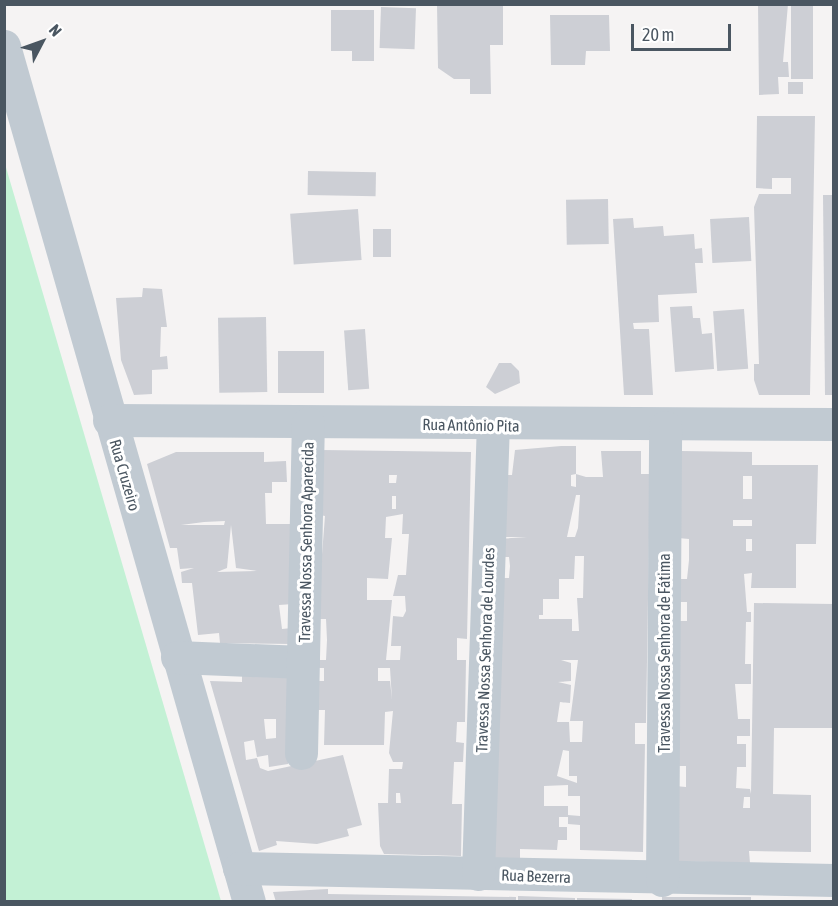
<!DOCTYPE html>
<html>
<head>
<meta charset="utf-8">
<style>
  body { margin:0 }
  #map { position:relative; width:838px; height:906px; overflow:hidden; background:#f5f3f3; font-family:"Asap Condensed",sans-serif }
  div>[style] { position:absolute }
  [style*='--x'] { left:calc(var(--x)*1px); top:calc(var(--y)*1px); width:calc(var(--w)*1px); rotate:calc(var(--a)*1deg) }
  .green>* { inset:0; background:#c3f1d5 }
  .building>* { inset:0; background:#cdcfd5; transform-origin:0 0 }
  .minor>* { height:33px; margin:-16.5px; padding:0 16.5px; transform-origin:16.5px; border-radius:16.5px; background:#c1cad2 }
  span { translate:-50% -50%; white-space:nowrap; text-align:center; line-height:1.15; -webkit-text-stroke:6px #fff; paint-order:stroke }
  .street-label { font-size:16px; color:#4a5661 }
  .frame { position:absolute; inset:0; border:6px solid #4a5661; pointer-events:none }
  .north { position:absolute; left:12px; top:12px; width:60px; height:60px; -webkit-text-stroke:4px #fff; paint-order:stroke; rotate:49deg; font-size:16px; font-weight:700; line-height:24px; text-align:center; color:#4a5661 }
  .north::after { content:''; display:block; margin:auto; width:21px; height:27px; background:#4a5661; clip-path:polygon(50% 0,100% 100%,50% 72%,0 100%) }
  .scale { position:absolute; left:631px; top:24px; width:100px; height:27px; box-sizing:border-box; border:3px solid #4a5661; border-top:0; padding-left:8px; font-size:18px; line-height:21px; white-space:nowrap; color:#4a5661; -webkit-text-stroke:4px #fff; paint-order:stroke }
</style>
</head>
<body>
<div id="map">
  <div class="green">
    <div style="clip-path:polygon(4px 164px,5px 164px,221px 901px,5px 901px)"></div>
  </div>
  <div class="building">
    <div style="clip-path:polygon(437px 4px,503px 4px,503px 45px,490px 45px,491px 94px,470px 94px,470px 79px,454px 79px,438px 68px)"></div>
    <div style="clip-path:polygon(758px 4px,788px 4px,783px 62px,788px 62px,789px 77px,778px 77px,779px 94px,759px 95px)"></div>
    <div style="left:791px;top:4px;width:22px;height:75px"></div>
    <div style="left:381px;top:7px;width:35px;height:41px;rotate:2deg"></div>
    <div style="clip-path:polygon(331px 10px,374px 10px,374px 61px,352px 61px,352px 51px,331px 51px)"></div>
    <div style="clip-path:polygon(550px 15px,609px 15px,610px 51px,586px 51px,585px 65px,551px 65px)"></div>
    <div style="left:788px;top:82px;width:15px;height:12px"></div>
    <div style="clip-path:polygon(757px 116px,815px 116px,810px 395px,759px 395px,754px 380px,754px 364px,759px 364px,754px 207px,759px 194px,791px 194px,791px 178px,772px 178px,772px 189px,756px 188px)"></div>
    <div style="left:308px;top:171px;width:68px;height:24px;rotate:1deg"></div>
    <div style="clip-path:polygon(823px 195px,834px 195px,834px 395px,825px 395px)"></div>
    <div style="left:608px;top:199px;width:45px;height:42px;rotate:89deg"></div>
    <div style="left:358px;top:209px;width:51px;height:68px;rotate:86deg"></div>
    <div style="left:749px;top:217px;width:44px;height:39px;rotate:87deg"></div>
    <div style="clip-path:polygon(633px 218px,634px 228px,663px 226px,664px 236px,694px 234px,695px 249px,702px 248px,703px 263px,695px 263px,697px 293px,658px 295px,659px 322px,633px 323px,634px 329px,649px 329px,653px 395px,624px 395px,613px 219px)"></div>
    <div style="left:373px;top:229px;width:18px;height:28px"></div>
    <div style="clip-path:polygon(143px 288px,162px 289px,167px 327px,161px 327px,160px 357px,167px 356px,168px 369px,152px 370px,152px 394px,134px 395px,121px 360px,116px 298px,142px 297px)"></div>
    <div style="clip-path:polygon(692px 306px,693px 318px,700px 318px,702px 334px,712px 333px,714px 369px,675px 372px,670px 307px)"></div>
    <div style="left:744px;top:309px;width:60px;height:31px;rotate:86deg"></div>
    <div style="left:266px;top:317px;width:75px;height:48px;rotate:89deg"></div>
    <div style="left:365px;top:329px;width:60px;height:21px;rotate:86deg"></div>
    <div style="left:278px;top:351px;width:46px;height:42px"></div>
    <div style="clip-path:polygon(499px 363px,511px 363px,519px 371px,520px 383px,495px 394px,486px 387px)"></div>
    <div style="clip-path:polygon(evenodd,561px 446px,576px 446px,576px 474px,586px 477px,603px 477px,601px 451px,641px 451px,641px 474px,650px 474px,646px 723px,635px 723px,635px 744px,645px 744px,643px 852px,580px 850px,580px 825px,568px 824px,568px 815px,580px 816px,580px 796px,568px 796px,568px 785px,544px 786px,544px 806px,568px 806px,568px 817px,559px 817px,559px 827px,567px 827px,567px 840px,558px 840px,557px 850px,520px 849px,520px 858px,490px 858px,498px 578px,509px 578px,510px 566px,509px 557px,498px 557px,499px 539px,527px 537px,499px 537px,501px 475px,512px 475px,515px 450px,561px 446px,576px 474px,576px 487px,571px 486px,571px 475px,576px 474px,561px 446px,576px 495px,580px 495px,578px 528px,575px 537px,567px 537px,576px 495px,561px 446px,575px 556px,584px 556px,583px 598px,577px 598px,579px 631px,572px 631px,572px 619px,539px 619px,539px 615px,543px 615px,543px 599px,559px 599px,559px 579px,574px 579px,575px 556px,561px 446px,561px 660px,578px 660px,570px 721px,583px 721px,582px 742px,570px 742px,569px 722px,557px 722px,560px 702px,570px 703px,571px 685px,558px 682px,571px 681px,571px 663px,561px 660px,561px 446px,563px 750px,569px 751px,569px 776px,577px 776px,577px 783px,557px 776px,563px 750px)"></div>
    <div style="clip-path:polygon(evenodd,322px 450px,471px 452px,467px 639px,457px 638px,457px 660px,466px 660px,465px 722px,457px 722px,456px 742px,464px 743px,463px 762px,454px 762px,452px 804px,462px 804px,461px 856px,384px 854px,380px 846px,378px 803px,388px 803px,389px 769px,402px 769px,403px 762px,393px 762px,389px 753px,393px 711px,385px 712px,384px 745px,324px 745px,325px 710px,318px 710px,316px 681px,324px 681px,324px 668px,316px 668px,316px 660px,326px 660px,327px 640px,326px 619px,317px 619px,325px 516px,320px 515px,322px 450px,389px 475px,397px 475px,396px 483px,389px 483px,389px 475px,322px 450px,392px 496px,396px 496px,396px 509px,392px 509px,392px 496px,322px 450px,403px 514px,402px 534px,409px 534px,406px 575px,398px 575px,393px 596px,405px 596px,406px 611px,403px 617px,393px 616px,391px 646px,401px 646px,400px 660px,386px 660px,392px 600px,367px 600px,367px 578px,388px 579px,392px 538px,385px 538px,386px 517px,403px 514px,322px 450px,378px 668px,390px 668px,392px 700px,390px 681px,378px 681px,378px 668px,322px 450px,396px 793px,400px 793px,401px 803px,396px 803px,396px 793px)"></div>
    <div style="clip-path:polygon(evenodd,681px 451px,752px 452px,752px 465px,818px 465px,816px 544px,796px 544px,796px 588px,751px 588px,752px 573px,744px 574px,747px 612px,751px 612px,751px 622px,746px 622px,745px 664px,751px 664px,751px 684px,735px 684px,738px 719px,750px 719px,750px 736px,737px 736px,737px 744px,746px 744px,746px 767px,737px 767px,736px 788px,750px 789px,751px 794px,754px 603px,834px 604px,834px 728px,774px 728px,773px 794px,811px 795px,811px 852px,749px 851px,750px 863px,671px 861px,675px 786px,686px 787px,686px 766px,675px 766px,677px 621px,687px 621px,687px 602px,677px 602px,677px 579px,687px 579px,689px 560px,689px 539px,678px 538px,681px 451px,743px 476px,752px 476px,752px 499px,743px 499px,743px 476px,681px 451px,733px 520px,752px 520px,752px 526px,733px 526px,733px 520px,681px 451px,746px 539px,752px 539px,752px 551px,746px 551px,746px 539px,681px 451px,744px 797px,750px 797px,750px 808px,743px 808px,744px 797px)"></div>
    <div style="clip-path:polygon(evenodd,176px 452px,264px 452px,264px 462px,286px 461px,287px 482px,272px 482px,272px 493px,265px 493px,266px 524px,294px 524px,293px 604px,279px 605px,282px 629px,292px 628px,292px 644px,220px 643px,219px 633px,198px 635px,192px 583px,182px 583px,181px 572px,194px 568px,180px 569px,177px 548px,170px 548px,147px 464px,176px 452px,225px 521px,224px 525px,181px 525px,204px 522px,225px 521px,176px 452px,231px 525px,236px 568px,257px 571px,217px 572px,227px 568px,231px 525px)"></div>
    <div style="clip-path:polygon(evenodd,242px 674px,290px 675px,288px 764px,269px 767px,268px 755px,257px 757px,254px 740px,244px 742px,246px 760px,257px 758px,260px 768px,268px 771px,343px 755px,362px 825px,347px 829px,349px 836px,317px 844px,276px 841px,277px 845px,259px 851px,210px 681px,242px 682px,242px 674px,264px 719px,276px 719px,276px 738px,266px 739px,264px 719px)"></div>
    <div style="clip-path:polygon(328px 889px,328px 894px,516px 897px,516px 902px,276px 902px,273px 892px)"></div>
    <div style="clip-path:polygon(518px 896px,575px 898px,575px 902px,518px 902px)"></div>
    <div style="left:662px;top:897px;width:89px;height:5px"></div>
    <div style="clip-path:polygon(577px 898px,632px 899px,632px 902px,577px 902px)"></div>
  </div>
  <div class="minor">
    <div style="--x:4;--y:46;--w:890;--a:74.03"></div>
    <div style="--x:109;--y:420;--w:725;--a:0.32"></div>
    <div style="--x:177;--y:657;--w:126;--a:2.3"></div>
    <div style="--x:301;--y:753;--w:330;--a:-88.8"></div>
    <div style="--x:239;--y:868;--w:595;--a:1.16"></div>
    <div style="--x:478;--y:874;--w:448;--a:-88.1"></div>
    <div style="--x:662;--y:880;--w:453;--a:-89.6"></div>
  </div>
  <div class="street-label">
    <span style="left:471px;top:425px;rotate:1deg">Rua Antônio Pita</span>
    <span style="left:125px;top:475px;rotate:74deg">Rua Cruzeiro</span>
    <span style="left:306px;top:542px;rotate:-89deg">Travessa Nossa Senhora Aparecida</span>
    <span style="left:485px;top:650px;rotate:-88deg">Travessa Nossa Senhora de Lourdes</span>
    <span style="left:664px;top:653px;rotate:-90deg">Travessa Nossa Senhora de Fátima</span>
    <span style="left:536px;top:876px;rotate:2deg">Rua Bezerra</span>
  </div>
  <div class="frame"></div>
  <div class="north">N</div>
  <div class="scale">20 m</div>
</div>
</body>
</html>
